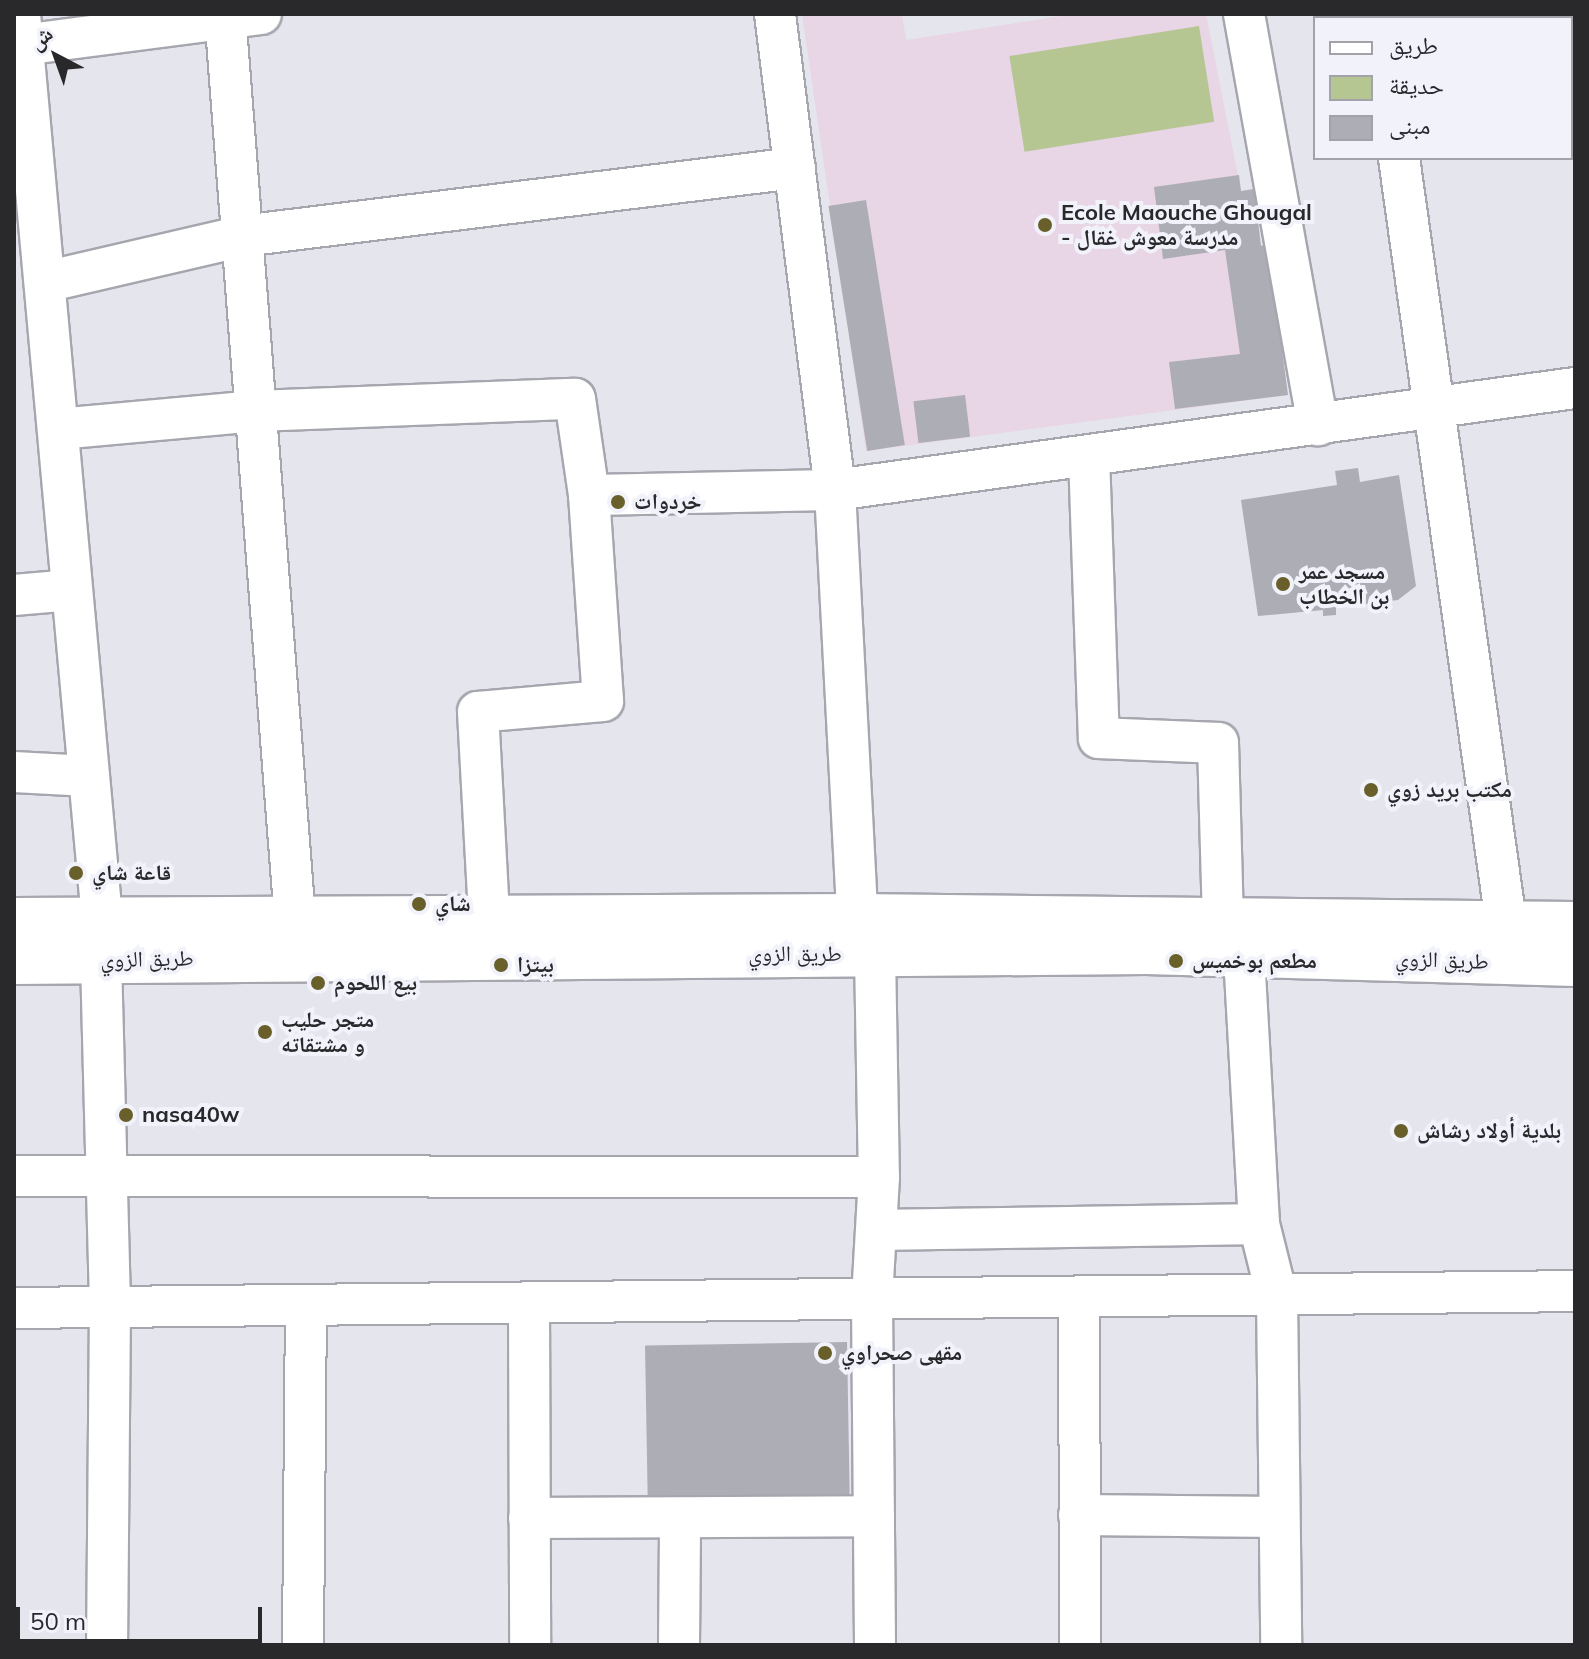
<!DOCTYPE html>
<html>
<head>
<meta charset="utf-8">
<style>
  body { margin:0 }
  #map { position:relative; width:1589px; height:1659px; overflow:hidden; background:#e5e5ee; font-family:Mulish,"Noto Naskh Arabic",sans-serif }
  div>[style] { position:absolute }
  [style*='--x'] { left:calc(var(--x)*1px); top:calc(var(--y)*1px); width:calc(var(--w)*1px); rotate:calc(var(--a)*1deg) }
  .education>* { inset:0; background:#e8d5e6 }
  .green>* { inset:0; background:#b6c693; transform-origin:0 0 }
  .building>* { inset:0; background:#adadb6; transform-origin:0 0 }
  .roads { filter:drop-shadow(2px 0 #a6a6af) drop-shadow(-2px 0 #a6a6af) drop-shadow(0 2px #a6a6af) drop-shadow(0 -2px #a6a6af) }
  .street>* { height:40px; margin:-20px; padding:0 20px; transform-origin:20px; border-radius:20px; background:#fff }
  .primary>* { height:44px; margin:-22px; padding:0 22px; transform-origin:22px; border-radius:22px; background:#fff }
  .dots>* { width:22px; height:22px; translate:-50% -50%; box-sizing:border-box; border:4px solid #f2f2fb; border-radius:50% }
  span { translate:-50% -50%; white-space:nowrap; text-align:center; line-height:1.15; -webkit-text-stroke:8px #f2f2fb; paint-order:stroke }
  .poi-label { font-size:22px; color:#29292c; font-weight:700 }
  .left { translate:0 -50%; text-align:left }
  .street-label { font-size:22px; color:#29292c }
  .frame { position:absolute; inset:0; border:16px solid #29292c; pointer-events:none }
  .legend { position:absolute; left:1313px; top:16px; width:260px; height:144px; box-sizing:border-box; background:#f2f2fb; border:2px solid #a2a2a8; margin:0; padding:10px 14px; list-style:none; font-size:24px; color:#29292c }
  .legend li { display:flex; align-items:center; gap:16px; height:40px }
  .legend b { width:40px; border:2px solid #a2a2a8 }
  .north { position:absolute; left:16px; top:16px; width:80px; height:80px; -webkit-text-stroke:6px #f2f2fb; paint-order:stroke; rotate:319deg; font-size:22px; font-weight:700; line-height:32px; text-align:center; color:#29292c }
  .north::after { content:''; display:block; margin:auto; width:28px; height:36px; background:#29292c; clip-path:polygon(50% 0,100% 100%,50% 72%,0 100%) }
  .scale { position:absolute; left:16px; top:1607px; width:246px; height:36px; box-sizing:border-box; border:4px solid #29292c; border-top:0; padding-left:10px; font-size:24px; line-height:28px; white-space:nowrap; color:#29292c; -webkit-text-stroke:6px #f2f2fb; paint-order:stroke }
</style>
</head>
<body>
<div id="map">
  <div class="education">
    <div style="clip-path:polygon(802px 14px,902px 14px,906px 40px,1074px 14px,1206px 14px,1241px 191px,1254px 189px,1261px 245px,1268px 244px,1288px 395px,866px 451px)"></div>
  </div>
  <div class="green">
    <div style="left:1199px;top:26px;width:97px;height:192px;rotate:81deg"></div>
  </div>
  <div class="building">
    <div style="clip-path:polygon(1239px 175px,1241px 191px,1254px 189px,1261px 246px,1268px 244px,1288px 395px,1175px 409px,1169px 362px,1240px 354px,1225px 250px,1163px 259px,1154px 187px)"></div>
    <div style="left:866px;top:200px;width:248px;height:38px;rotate:81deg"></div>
    <div style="left:965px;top:395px;width:42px;height:52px;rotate:83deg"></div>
    <div style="clip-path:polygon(1358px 468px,1360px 482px,1399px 475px,1416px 586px,1398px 600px,1336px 608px,1336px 615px,1323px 616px,1323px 610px,1258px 616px,1241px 500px,1337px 485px,1335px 471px)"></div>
    <div style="left:847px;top:1342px;width:156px;height:202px;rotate:89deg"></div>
  </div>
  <div class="roads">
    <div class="street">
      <div style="--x:20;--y:14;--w:909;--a:84.82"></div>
      <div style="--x:225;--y:14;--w:908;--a:85.58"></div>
      <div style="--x:775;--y:14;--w:480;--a:82.8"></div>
      <div style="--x:835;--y:490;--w:427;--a:87"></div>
      <div style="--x:857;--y:916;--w:41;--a:64.1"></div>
      <div style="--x:875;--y:953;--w:224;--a:89"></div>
      <div style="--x:879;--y:1177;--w:123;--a:93.3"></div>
      <div style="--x:872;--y:1300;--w:345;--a:89.5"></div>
      <div style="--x:1244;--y:14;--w:418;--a:79.8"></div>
      <div style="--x:1379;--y:14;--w:4;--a:90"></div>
      <div style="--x:14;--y:46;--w:249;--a:-7.4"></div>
      <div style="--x:1399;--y:158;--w:771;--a:82.03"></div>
      <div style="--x:45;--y:282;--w:202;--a:-13.1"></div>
      <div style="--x:242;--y:236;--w:557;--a:-7.01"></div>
      <div style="--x:58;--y:429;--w:199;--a:-5.2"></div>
      <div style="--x:256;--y:411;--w:319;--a:-2.2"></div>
      <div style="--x:575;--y:399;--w:97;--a:81.7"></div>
      <div style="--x:589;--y:495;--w:206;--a:86.1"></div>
      <div style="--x:603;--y:701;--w:125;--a:175"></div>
      <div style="--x:478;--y:712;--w:206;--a:86.9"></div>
      <div style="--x:1089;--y:456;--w:282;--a:88"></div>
      <div style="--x:1099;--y:738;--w:119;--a:2.4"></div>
      <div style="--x:1218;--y:743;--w:177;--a:88.4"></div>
      <div style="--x:589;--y:495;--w:246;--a:-1.2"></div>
      <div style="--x:835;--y:490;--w:747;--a:-7.85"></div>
      <div style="--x:14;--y:595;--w:58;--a:-4.9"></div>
      <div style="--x:14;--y:772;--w:75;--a:3.1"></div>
      <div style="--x:1244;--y:955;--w:269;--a:86.8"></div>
      <div style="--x:1259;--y:1224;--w:74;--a:76"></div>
      <div style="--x:1277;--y:1296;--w:349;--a:89.3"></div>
      <div style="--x:101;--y:960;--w:347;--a:88.5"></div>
      <div style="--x:110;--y:1307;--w:338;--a:90.5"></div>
      <div style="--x:14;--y:1176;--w:865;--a:0.07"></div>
      <div style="--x:879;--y:1230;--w:380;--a:-0.9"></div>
      <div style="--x:1079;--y:1298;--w:347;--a:89.8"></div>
      <div style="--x:529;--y:1305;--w:340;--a:89.8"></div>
      <div style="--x:14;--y:1308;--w:1561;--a:-0.62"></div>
      <div style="--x:1079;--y:1515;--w:200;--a:0.6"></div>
      <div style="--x:529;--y:1518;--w:345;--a:-0.3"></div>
      <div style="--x:303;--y:1645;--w:339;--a:-89.5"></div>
      <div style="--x:679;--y:1645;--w:127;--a:-89.5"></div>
    </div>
    <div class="primary">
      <div style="--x:14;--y:920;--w:843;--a:-0.27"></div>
      <div style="--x:857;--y:916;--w:718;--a:0.64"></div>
      <div style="--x:14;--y:962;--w:1132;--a:-0.51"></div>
      <div style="--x:1146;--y:952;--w:429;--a:1.6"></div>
    </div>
  </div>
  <div class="dots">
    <div style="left:1045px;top:225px;background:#685f2b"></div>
    <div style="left:618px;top:502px;background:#685f2b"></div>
    <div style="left:1283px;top:584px;background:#685f2b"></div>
    <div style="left:1371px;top:790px;background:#685f2b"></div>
    <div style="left:76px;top:873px;background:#685f2b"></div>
    <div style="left:419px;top:904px;background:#685f2b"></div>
    <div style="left:1176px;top:961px;background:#685f2b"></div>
    <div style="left:501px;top:965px;background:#685f2b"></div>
    <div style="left:318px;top:983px;background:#685f2b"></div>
    <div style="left:265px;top:1032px;background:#685f2b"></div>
    <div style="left:126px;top:1115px;background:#685f2b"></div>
    <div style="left:1401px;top:1131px;background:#685f2b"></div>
    <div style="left:825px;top:1353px;background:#685f2b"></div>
  </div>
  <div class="poi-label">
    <span class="left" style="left:1061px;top:225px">Ecole Maouche Ghougal<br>- مدرسة معوش غقال</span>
    <span class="left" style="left:634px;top:502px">خردوات</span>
    <span class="left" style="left:1299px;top:584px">مسجد عمر<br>بن الخطاب</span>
    <span class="left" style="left:1387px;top:790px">مكتب بريد زوي</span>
    <span class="left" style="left:92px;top:873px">قاعة شاي</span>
    <span class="left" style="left:435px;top:904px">شاي</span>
    <span class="left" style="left:1192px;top:961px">مطعم بوخميس</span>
    <span class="left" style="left:517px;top:965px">بيتزا</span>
    <span class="left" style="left:334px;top:983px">بيع اللحوم</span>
    <span class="left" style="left:281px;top:1032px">متجر حليب<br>و مشتقاته</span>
    <span class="left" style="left:142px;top:1115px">nasa40w</span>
    <span class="left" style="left:1417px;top:1131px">بلدية أولاد رشاش</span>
    <span class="left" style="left:841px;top:1353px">مقهى صحراوي</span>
  </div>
  <div class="street-label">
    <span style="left:795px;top:954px">طريق الزوي</span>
    <span style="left:147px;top:959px;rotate:-1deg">طريق الزوي</span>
    <span style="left:1442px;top:960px;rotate:2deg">طريق الزوي</span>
  </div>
  <div class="frame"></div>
  <ul class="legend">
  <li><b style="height:10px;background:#fff"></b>طريق</li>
  <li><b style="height:22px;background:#b6c693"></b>حديقة</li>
  <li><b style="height:22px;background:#adadb6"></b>مبنى</li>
  </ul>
  <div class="north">ش</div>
  <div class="scale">50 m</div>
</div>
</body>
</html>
